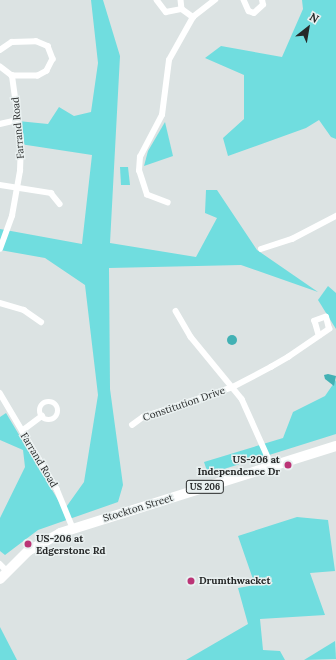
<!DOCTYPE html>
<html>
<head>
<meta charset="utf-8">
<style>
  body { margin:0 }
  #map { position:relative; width:336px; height:660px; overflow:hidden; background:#dce3e3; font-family:Lora,serif }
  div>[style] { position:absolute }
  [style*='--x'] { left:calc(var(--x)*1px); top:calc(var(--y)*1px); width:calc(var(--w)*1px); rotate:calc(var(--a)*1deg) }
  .green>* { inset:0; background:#70dddf }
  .water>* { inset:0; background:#42b1b4 }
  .round { border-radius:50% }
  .street>* { height:5.5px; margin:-2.75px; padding:0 2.75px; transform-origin:2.75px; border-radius:2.75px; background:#fff }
  .street>.ring { margin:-2.75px; padding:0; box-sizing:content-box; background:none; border:5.5px solid #fff; border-radius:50% }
  .highway>* { height:10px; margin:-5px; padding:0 5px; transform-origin:5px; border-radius:5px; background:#fff }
  .dots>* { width:11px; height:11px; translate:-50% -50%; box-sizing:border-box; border:2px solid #e9f0f0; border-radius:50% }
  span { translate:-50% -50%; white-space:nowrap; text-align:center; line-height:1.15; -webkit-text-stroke:3px #e9f0f0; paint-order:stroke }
  .shield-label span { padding:1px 3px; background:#e9f0f0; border:1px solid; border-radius:3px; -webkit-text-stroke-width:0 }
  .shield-label { font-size:9px; color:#262828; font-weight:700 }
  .street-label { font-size:10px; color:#262828 }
  .poi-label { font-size:10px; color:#262828; font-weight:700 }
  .right { translate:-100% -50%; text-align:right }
  .left { translate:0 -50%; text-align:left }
  .north { position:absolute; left:288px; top:8px; width:40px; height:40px; -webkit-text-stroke:3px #e9f0f0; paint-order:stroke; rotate:31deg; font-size:11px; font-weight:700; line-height:16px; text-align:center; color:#262828 }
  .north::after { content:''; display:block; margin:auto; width:14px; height:18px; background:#262828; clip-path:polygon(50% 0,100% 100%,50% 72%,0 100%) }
</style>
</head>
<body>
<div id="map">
  <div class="green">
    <div style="clip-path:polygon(91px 0,103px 0,120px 56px,110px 243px,196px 257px,217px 218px,205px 213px,206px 190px,217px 190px,257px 250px,318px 292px,241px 265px,109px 268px,110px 389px,123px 485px,118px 502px,38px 530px,5px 555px,0 551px,0 518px,25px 467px,23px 450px,0 440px,0 417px,6px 413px,64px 510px,84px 482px,98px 395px,85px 285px,45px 258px,0 250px,0 229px,82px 244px,92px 155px,20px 144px,18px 121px,48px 124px,59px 107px,74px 116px,91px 112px,98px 63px)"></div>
    <div style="clip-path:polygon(302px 0,336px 0,336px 139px,331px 137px,319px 120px,306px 128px,228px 156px,223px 138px,244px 119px,244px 75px,205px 58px,221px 46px,282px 57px,303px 9px)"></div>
    <div style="clip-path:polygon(165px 122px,173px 156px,144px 166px,148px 151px)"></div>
    <div style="clip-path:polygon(120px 167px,128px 167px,130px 185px,121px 185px)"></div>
    <div style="clip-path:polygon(328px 286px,336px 293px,336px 329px,318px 300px)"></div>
    <div style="clip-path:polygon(336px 380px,336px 434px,208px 474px,204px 462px,283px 438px,293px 412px,325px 396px)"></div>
    <div style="clip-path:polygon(297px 517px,328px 520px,335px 571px,310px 573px,325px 615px,260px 619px,263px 650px,280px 651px,285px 660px,186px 660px,248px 624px,238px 588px,255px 585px,238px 536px)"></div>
    <div style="clip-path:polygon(0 627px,17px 660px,0 660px)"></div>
    <div style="clip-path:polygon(335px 641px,336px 659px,304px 660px)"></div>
  </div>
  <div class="water">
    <div class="round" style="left:227px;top:335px;width:10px;height:10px"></div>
    <div style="clip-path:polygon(328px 374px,336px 376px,334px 386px,325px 379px,324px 375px)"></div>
  </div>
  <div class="street">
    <div style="--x:157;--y:0;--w:15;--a:53"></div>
    <div style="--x:166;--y:12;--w:16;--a:-11"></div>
    <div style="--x:181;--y:0;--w:9;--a:84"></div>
    <div style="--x:182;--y:9;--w:14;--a:36"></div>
    <div style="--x:244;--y:0;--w:12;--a:66"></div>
    <div style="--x:249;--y:11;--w:5;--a:22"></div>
    <div style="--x:254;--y:13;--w:12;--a:-42"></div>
    <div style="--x:263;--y:5;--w:5;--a:-101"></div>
    <div style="--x:0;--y:50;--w:14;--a:-34"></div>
    <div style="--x:12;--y:42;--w:24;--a:-2"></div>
    <div style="--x:36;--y:41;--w:13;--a:23"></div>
    <div style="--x:48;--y:46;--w:14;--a:69"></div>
    <div style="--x:53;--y:59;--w:13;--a:117"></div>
    <div style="--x:47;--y:71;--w:10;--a:151"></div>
    <div style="--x:38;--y:76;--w:26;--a:180"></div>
    <div style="--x:12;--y:76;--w:15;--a:-143"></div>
    <div style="--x:0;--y:124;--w:18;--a:-13"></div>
    <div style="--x:0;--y:185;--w:52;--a:8.9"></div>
    <div style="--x:51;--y:193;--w:14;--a:51"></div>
    <div style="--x:168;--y:203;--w:22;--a:-159"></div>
    <div style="--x:147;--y:195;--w:25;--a:-108"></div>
    <div style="--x:139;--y:171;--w:14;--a:-86"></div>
    <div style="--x:140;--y:157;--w:47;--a:-62.4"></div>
    <div style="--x:162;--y:115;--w:55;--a:-82.7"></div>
    <div style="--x:169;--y:60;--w:49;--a:-60.8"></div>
    <div style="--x:193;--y:17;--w:28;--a:-38"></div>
    <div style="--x:0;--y:249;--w:35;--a:-70"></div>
    <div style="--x:12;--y:216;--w:46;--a:-79.9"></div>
    <div style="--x:20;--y:171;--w:30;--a:-88"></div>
    <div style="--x:21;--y:141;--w:66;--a:-97.9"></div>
    <div style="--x:261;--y:249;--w:33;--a:-18"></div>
    <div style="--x:292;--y:239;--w:50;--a:-27.6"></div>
    <div style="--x:0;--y:303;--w:25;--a:16"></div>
    <div style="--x:24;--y:310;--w:21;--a:35"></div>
    <div style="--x:176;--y:311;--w:30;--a:60"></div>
    <div style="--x:191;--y:337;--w:80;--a:50.6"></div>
    <div style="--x:242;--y:399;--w:73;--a:65.9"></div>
    <div style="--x:0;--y:393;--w:112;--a:59.3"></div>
    <div style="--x:57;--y:489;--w:42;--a:67.7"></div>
    <div class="ring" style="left:40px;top:402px;width:12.5px;height:12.5px"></div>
    <div style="--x:132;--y:425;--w:14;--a:-36"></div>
    <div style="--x:143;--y:417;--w:95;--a:-18.4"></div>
    <div style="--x:233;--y:387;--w:43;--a:-27.8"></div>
    <div style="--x:271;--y:367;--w:20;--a:-30"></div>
    <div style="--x:288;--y:357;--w:50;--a:-34.3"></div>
    <div style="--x:329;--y:329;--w:12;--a:-104"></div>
    <div style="--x:326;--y:317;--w:12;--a:160"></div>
    <div style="--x:315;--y:321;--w:15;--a:74"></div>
    <div style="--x:22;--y:431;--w:25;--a:-37"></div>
    <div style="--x:0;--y:564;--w:10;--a:45"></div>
  </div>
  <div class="highway">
    <div style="--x:0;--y:579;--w:40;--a:-45"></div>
    <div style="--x:28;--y:551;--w:37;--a:-29"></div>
    <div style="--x:60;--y:533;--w:289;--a:-17.5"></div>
  </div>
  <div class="dots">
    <div style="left:288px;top:465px;background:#bb3476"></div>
    <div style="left:28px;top:544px;background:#bb3476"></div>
    <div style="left:191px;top:581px;background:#bb3476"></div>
  </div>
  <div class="shield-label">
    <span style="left:205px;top:487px">US 206</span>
  </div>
  <div class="street-label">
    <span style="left:18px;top:128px;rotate:-95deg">Farrand Road</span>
    <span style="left:184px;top:404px;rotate:-19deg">Constitution Drive</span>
    <span style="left:39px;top:460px;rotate:59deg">Farrand Road</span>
    <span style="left:138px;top:508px;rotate:-17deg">Stockton Street</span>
  </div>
  <div class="poi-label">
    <span class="right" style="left:280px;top:465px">US-206 at<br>Independence Dr</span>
    <span class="left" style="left:36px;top:544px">US-206 at<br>Edgerstone Rd</span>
    <span class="left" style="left:199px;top:581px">Drumthwacket</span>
  </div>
  <div class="north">N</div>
</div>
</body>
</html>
